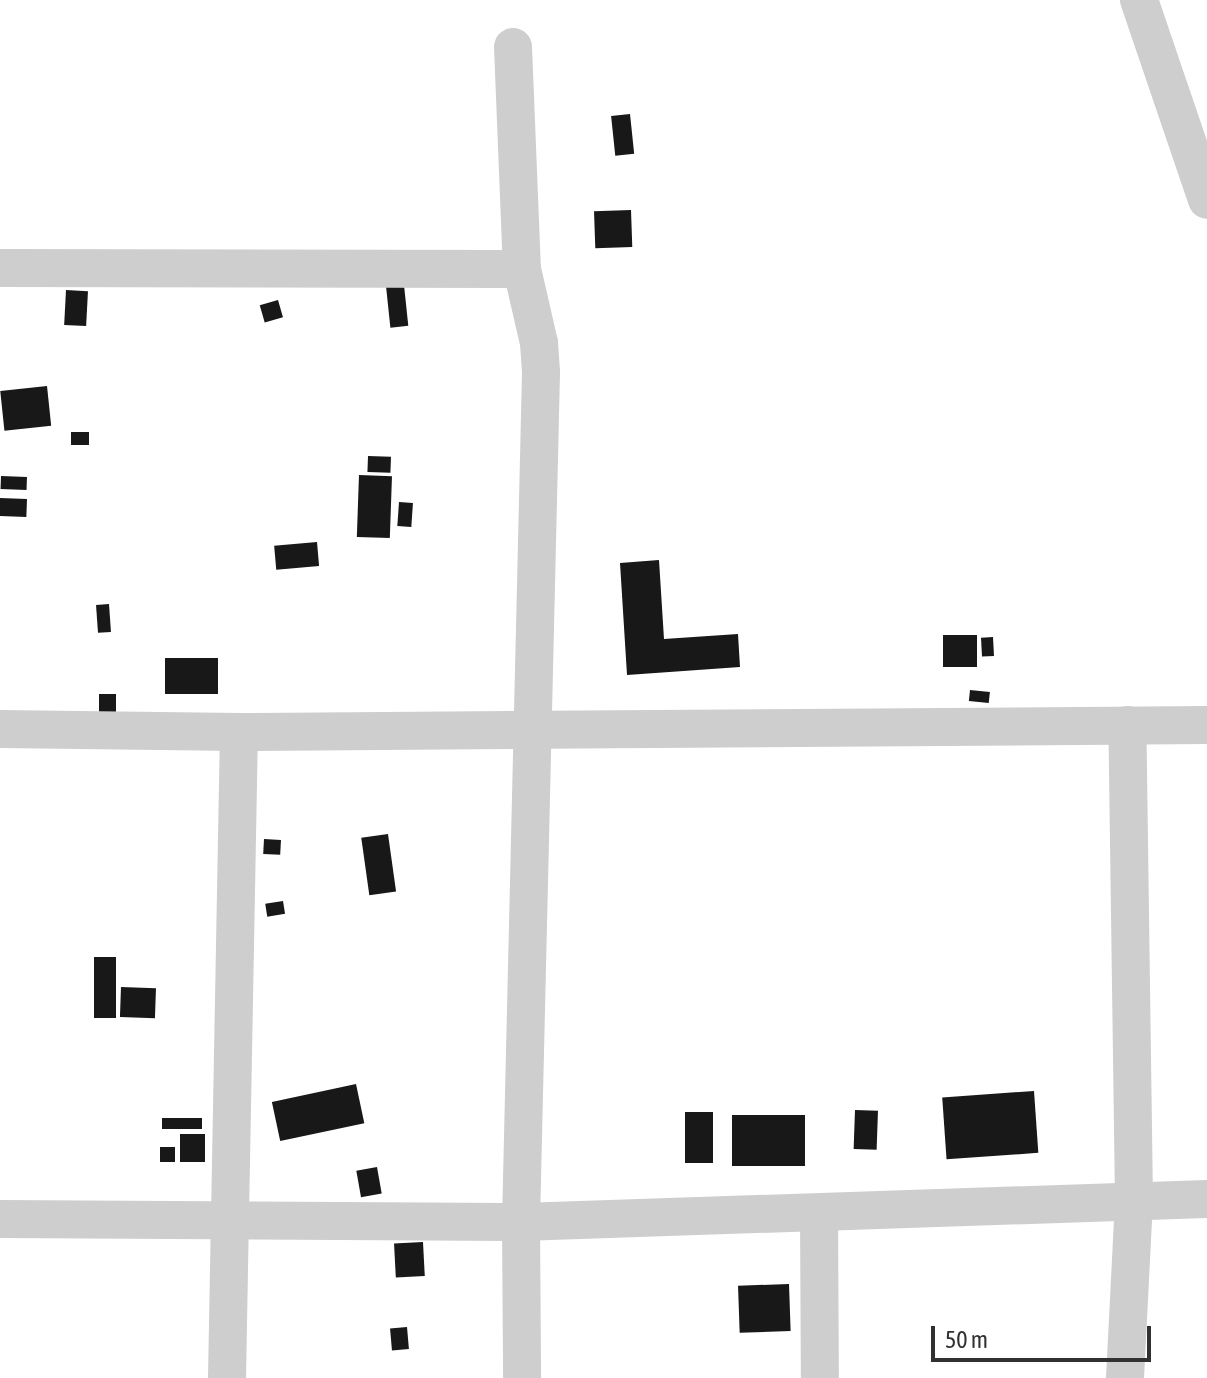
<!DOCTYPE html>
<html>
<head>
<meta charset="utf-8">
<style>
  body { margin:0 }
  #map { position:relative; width:1207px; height:1378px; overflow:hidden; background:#fff; font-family:"Asap Condensed",sans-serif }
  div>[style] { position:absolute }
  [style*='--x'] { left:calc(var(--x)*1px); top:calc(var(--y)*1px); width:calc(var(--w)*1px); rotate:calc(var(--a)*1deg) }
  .building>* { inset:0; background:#181818; transform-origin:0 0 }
  .minor>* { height:38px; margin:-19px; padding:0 19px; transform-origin:19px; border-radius:19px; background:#cecece }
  span { translate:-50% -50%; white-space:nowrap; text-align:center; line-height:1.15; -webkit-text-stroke:8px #fff; paint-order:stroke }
  .scale { position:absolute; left:931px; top:1326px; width:220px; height:36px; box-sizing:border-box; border:4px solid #313131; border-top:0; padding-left:10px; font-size:24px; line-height:28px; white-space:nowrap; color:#313131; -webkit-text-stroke:6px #fff; paint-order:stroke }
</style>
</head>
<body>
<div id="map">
  <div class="building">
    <div style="left:630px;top:114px;width:40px;height:19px;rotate:84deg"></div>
    <div style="left:631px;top:210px;width:37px;height:37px;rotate:88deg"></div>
    <div style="left:404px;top:285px;width:41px;height:18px;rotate:84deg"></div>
    <div style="left:66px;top:290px;width:22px;height:35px;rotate:3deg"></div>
    <div style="left:278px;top:300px;width:18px;height:19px;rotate:74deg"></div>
    <div style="left:47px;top:386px;width:40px;height:47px;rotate:84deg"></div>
    <div style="left:89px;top:432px;width:13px;height:18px;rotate:90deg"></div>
    <div style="left:368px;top:456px;width:23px;height:16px;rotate:2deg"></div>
    <div style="left:359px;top:475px;width:33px;height:62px;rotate:2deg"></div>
    <div style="left:1px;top:476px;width:26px;height:13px;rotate:2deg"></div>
    <div style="left:0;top:498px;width:27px;height:18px;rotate:2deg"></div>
    <div style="left:399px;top:502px;width:14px;height:24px;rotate:4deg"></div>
    <div style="left:317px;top:542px;width:24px;height:43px;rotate:85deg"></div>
    <div style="clip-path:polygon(659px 560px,664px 639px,738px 634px,740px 667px,627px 675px,620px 563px)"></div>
    <div style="left:109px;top:604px;width:28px;height:13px;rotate:86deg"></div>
    <div style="left:977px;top:635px;width:32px;height:34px;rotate:90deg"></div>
    <div style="left:993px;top:637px;width:19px;height:12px;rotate:87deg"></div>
    <div style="left:165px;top:658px;width:53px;height:36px"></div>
    <div style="left:970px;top:690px;width:20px;height:11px;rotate:6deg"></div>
    <div style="left:116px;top:694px;width:25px;height:17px;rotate:90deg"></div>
    <div style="left:388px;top:834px;width:58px;height:27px;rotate:82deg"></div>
    <div style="left:264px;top:839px;width:17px;height:15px;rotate:3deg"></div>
    <div style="left:283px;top:901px;width:13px;height:18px;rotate:81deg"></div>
    <div style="left:94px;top:957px;width:22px;height:61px"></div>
    <div style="left:121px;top:987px;width:35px;height:30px;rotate:2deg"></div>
    <div style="left:356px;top:1084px;width:40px;height:86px;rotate:78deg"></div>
    <div style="left:1034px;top:1091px;width:62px;height:92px;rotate:86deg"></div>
    <div style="left:855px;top:1110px;width:23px;height:39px;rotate:2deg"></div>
    <div style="left:685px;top:1112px;width:28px;height:51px"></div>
    <div style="left:732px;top:1115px;width:73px;height:51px"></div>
    <div style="left:162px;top:1118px;width:40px;height:11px"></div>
    <div style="left:180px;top:1134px;width:25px;height:28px"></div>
    <div style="left:160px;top:1147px;width:15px;height:15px"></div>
    <div style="left:377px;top:1167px;width:27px;height:21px;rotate:80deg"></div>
    <div style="left:423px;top:1242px;width:34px;height:29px;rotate:87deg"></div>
    <div style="left:789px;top:1284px;width:47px;height:51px;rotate:88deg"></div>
    <div style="left:407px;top:1327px;width:22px;height:17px;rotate:85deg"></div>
  </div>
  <div class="minor">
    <div style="--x:1139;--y:0;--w:211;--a:71.2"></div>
    <div style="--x:513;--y:47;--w:222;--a:87.7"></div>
    <div style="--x:522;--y:269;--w:76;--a:77.1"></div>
    <div style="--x:539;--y:343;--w:30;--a:86"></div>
    <div style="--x:541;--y:373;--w:849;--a:91.35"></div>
    <div style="--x:521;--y:1222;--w:156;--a:89.6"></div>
    <div style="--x:0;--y:268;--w:522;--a:0.11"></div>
    <div style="--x:0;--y:729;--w:239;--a:0.7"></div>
    <div style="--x:239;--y:732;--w:968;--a:-0.41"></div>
    <div style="--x:819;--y:1213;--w:165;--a:89.7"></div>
    <div style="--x:0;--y:1219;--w:521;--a:0.33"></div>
    <div style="--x:521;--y:1222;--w:686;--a:-1.92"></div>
    <div style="--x:227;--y:1378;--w:646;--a:-88.94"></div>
    <div style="--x:1125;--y:1378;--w:178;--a:-87.1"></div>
    <div style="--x:1134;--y:1200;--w:475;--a:-90.8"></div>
  </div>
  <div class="scale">50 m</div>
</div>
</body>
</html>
